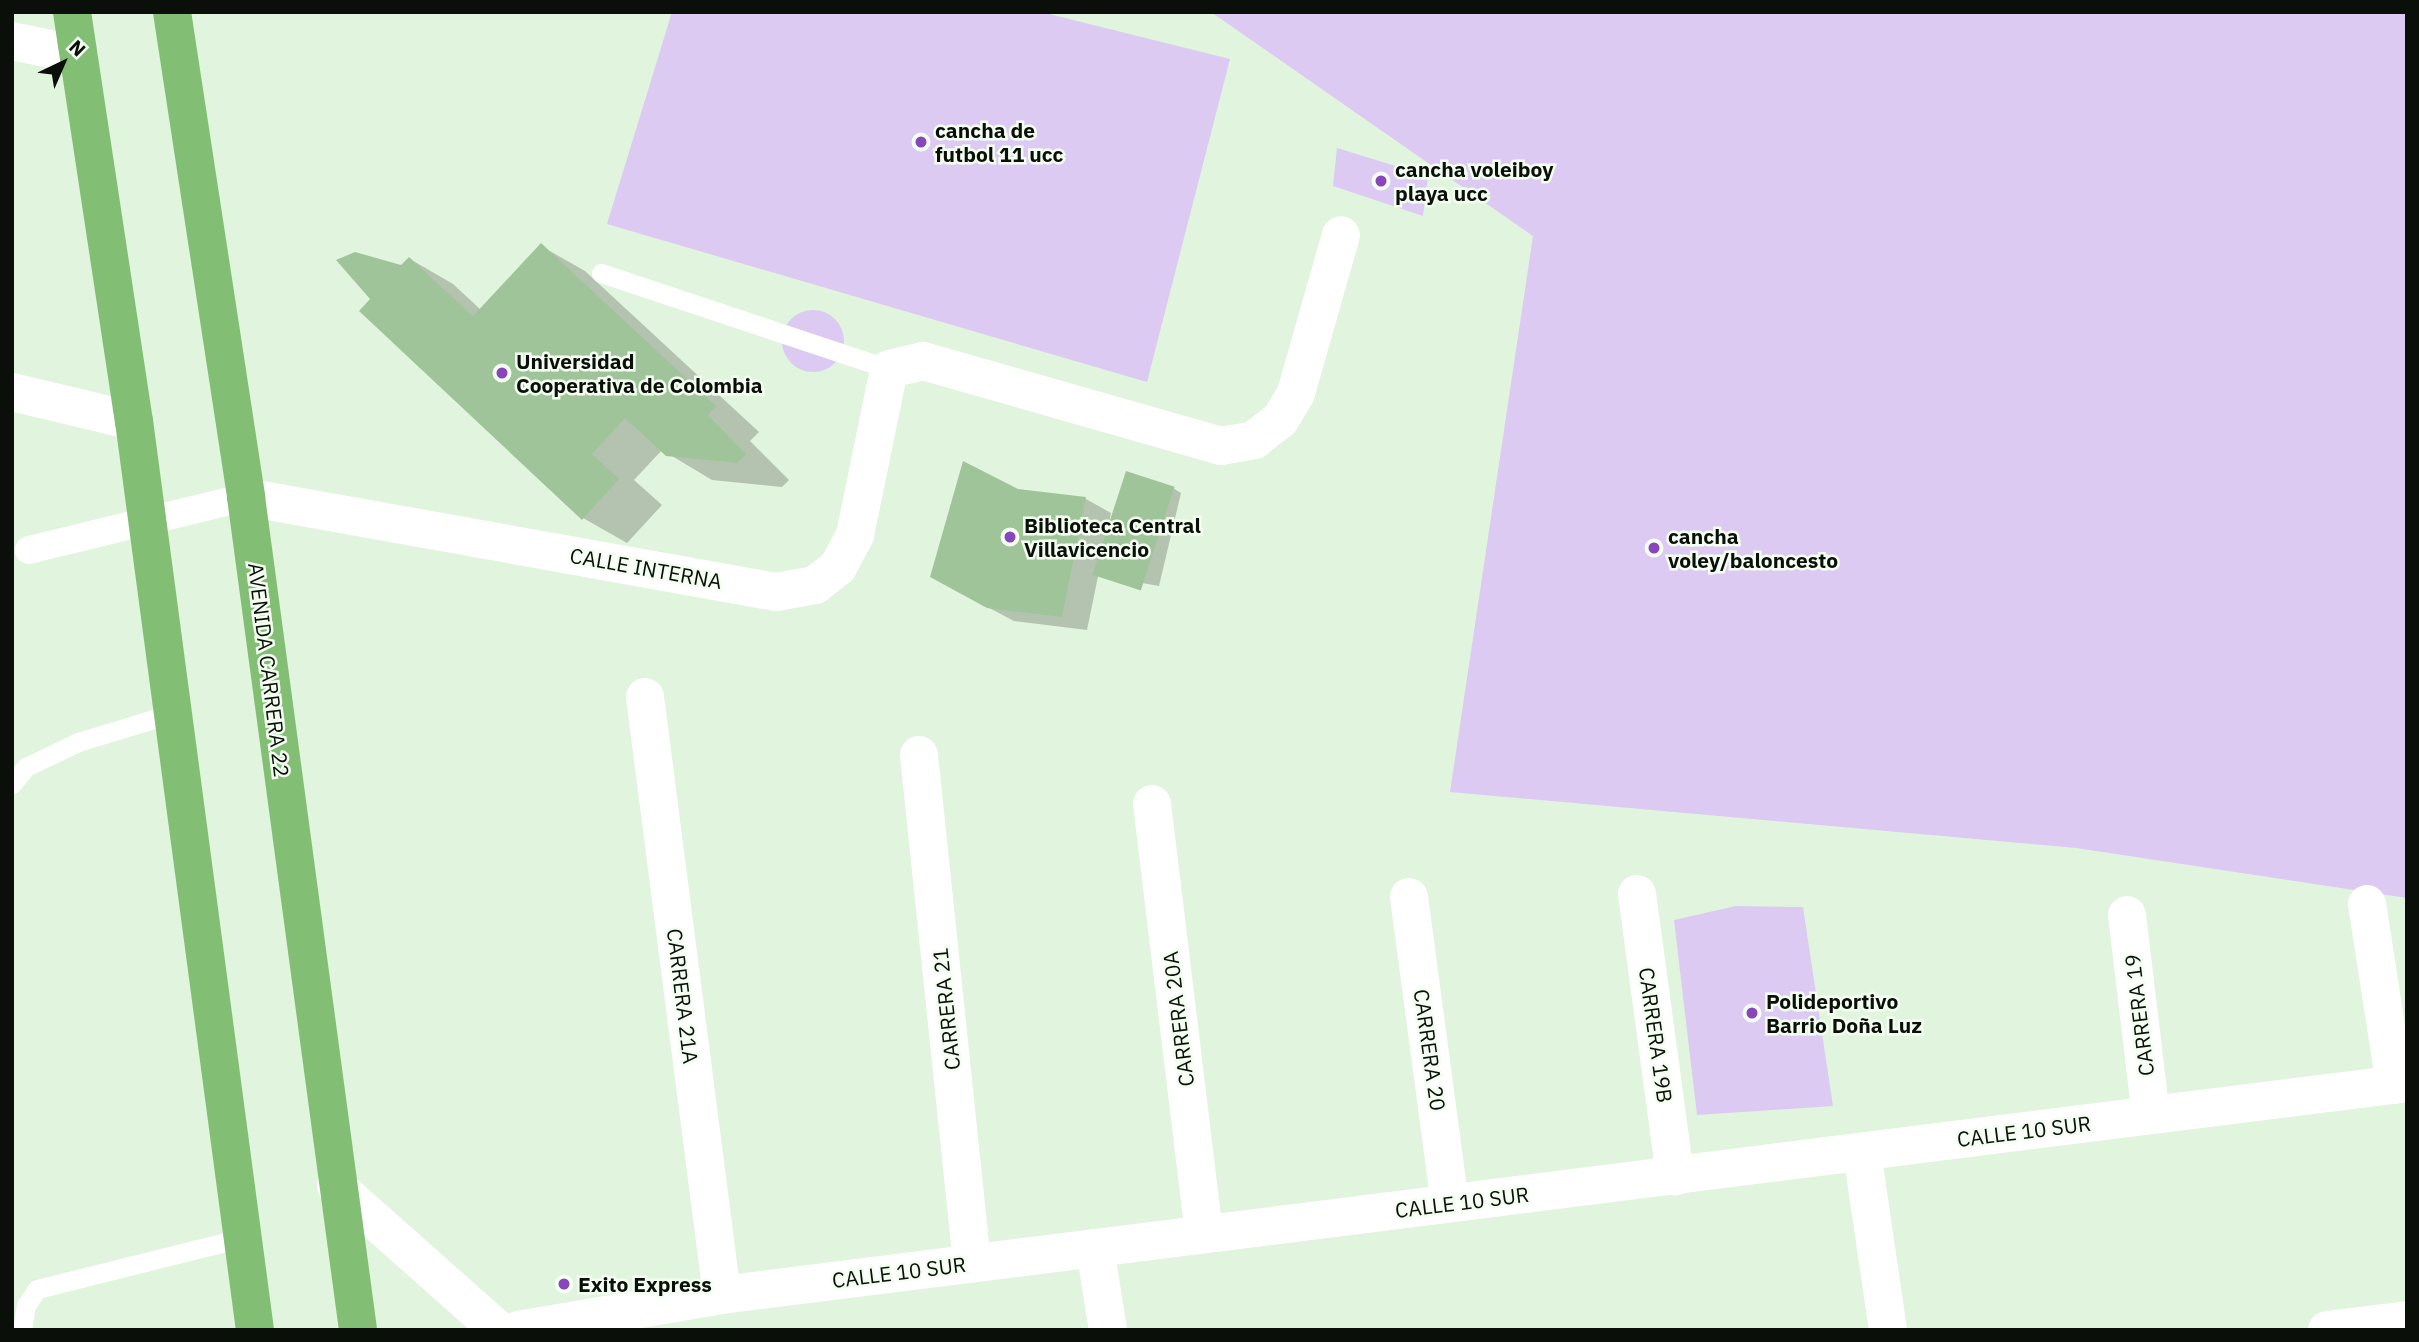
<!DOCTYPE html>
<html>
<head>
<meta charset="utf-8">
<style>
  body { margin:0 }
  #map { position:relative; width:2419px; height:1342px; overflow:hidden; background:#e1f4dd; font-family:"IBM Plex Sans",sans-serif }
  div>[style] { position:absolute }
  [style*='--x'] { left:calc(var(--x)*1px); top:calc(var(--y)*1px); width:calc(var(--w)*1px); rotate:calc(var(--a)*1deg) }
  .green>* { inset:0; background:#ddcaf3 }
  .round { border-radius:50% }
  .shadow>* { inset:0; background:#0003 }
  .building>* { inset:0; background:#a0c499; transform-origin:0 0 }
  .service>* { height:19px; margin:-9.5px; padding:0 9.5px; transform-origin:9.5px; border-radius:9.5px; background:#fff }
  .pedestrian>* { height:28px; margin:-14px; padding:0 14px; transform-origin:14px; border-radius:14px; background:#fff }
  .minor>* { height:38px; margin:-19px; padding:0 19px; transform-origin:19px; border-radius:19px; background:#fff }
  .trunk>* { height:38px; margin:-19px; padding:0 19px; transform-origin:19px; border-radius:19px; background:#82bf74 }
  .dots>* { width:19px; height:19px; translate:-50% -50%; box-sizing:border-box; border:4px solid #f3fef1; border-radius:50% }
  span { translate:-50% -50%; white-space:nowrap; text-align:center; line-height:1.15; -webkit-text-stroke:5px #f3fef1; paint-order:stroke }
  .poi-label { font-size:21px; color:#0a1009; font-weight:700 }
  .left { translate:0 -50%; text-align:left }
  .street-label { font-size:21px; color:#0a1009 }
  .frame { position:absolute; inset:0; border:14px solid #0a1009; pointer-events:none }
  .north { position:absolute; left:28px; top:28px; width:70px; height:70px; -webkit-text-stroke:5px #f3fef1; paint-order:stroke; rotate:44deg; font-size:19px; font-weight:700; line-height:28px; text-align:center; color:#0a1009 }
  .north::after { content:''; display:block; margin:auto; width:24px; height:32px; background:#0a1009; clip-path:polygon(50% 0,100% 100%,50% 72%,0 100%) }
</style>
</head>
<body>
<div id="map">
  <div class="green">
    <div style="clip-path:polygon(672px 12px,1041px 12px,1230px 59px,1147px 382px,607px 224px)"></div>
    <div style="clip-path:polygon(1211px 12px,2407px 12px,2407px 898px,2076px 848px,1450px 792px,1533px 236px)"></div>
    <div style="clip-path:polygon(1337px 148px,1428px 176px,1423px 216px,1333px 186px)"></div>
    <div class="round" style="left:782px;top:310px;width:62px;height:62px"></div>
    <div style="clip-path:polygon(1736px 906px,1803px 907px,1833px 1106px,1697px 1115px,1674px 920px)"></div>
  </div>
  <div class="shadow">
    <div style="clip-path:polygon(541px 246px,585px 271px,759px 432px,750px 441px,789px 480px,782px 487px,712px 480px,662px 450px,634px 480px,662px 505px,627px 543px,583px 518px,402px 267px,410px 259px,453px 284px,481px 310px)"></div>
    <div style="clip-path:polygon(1173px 488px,1181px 493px,1159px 586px,1103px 576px)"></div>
    <div style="clip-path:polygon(1017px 491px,1086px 499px,1111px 513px,1087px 630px,1014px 621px,957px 591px)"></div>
  </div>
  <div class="building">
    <div style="clip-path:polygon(541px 243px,716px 406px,708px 415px,746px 454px,738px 463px,666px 456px,625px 418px,592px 454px,619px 479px,582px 520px,359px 311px,370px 299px,336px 260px,355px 252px,401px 265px,409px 257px,473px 316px)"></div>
    <div style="clip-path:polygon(963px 461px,1018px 489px,1086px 497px,1062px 617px,987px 608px,930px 577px)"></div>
    <div style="left:1126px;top:471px;width:51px;height:109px;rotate:18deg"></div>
  </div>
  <div class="service">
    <div style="--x:601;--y:273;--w:304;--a:18.4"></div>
    <div style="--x:12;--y:784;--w:22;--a:-51"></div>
    <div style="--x:26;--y:767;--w:58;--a:-25.7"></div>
    <div style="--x:78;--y:742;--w:96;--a:-16.9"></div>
    <div style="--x:22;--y:1330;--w:25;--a:-81"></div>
    <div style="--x:26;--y:1305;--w:19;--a:-55"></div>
    <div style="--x:37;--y:1289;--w:211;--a:-14"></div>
  </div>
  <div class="pedestrian">
    <div style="--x:29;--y:550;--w:223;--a:-13.7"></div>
  </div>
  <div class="minor">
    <div style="--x:12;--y:41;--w:68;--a:11.8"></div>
    <div style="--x:12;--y:392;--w:125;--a:13.4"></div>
    <div style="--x:246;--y:497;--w:538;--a:10.16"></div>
    <div style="--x:776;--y:592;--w:40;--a:-10"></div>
    <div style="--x:815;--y:585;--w:29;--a:-38"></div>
    <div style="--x:838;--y:567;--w:36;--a:-62"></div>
    <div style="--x:855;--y:535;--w:169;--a:-78.4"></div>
    <div style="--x:889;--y:369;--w:35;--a:-13"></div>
    <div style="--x:923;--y:361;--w:310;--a:15.9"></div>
    <div style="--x:1221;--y:446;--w:34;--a:-10"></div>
    <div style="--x:1254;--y:440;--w:33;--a:-38"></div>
    <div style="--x:1280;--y:420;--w:31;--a:-59"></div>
    <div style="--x:1296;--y:393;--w:164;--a:-74.1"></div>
    <div style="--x:645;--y:697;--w:603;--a:82.66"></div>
    <div style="--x:919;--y:755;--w:511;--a:84.04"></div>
    <div style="--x:1152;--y:804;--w:433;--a:83.1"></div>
    <div style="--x:1637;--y:894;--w:285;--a:82.3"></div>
    <div style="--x:1409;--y:897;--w:309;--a:82.4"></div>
    <div style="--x:2367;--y:904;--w:183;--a:81.2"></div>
    <div style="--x:2127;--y:915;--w:201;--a:83.2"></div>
    <div style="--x:1862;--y:1152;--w:180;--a:81.7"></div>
    <div style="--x:336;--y:1186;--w:217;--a:41.6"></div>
    <div style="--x:1095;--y:1248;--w:83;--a:81"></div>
    <div style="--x:518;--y:1330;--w:207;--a:-9.7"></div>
    <div style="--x:722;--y:1295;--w:1698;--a:-7.17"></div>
    <div style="--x:2327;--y:1330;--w:81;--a:-7.1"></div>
  </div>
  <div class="trunk">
    <div style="--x:72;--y:12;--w:414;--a:81.4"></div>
    <div style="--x:134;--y:421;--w:917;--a:82.42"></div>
    <div style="--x:172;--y:12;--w:491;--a:81.3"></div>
    <div style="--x:246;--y:497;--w:840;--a:82.34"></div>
  </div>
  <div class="dots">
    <div style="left:921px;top:142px;background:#8746bb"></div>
    <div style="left:1381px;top:181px;background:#8746bb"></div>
    <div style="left:502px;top:373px;background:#8746bb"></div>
    <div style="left:1010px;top:537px;background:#8746bb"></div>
    <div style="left:1654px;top:548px;background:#8746bb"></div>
    <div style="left:1752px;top:1013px;background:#8746bb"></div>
    <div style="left:564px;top:1284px;background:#8746bb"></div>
  </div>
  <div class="poi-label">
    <span class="left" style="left:935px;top:142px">cancha de<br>futbol 11 ucc</span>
    <span class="left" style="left:1395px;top:181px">cancha voleiboy<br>playa ucc</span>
    <span class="left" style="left:516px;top:373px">Universidad<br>Cooperativa de Colombia</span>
    <span class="left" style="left:1024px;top:537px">Biblioteca Central<br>Villavicencio</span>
    <span class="left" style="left:1668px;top:548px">cancha<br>voley/baloncesto</span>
    <span class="left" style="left:1766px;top:1013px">Polideportivo<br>Barrio Doña Luz</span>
    <span class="left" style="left:578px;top:1284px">Exito Express</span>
  </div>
  <div class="street-label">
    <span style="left:646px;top:568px;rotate:10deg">CALLE INTERNA</span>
    <span style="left:269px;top:670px;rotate:83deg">AVENIDA CARRERA 22</span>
    <span style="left:683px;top:996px;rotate:83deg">CARRERA 21A</span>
    <span style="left:946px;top:1009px;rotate:-96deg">CARRERA 21</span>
    <span style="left:2139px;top:1015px;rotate:-97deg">CARRERA 19</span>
    <span style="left:1178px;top:1019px;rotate:-97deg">CARRERA 20A</span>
    <span style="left:1656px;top:1035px;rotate:82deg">CARRERA 19B</span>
    <span style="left:1430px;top:1050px;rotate:82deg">CARRERA 20</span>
    <span style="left:2024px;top:1131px;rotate:-7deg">CALLE 10 SUR</span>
    <span style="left:1462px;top:1202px;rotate:-7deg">CALLE 10 SUR</span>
    <span style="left:899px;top:1272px;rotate:-7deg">CALLE 10 SUR</span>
  </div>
  <div class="frame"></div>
  <div class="north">N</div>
</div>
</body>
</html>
